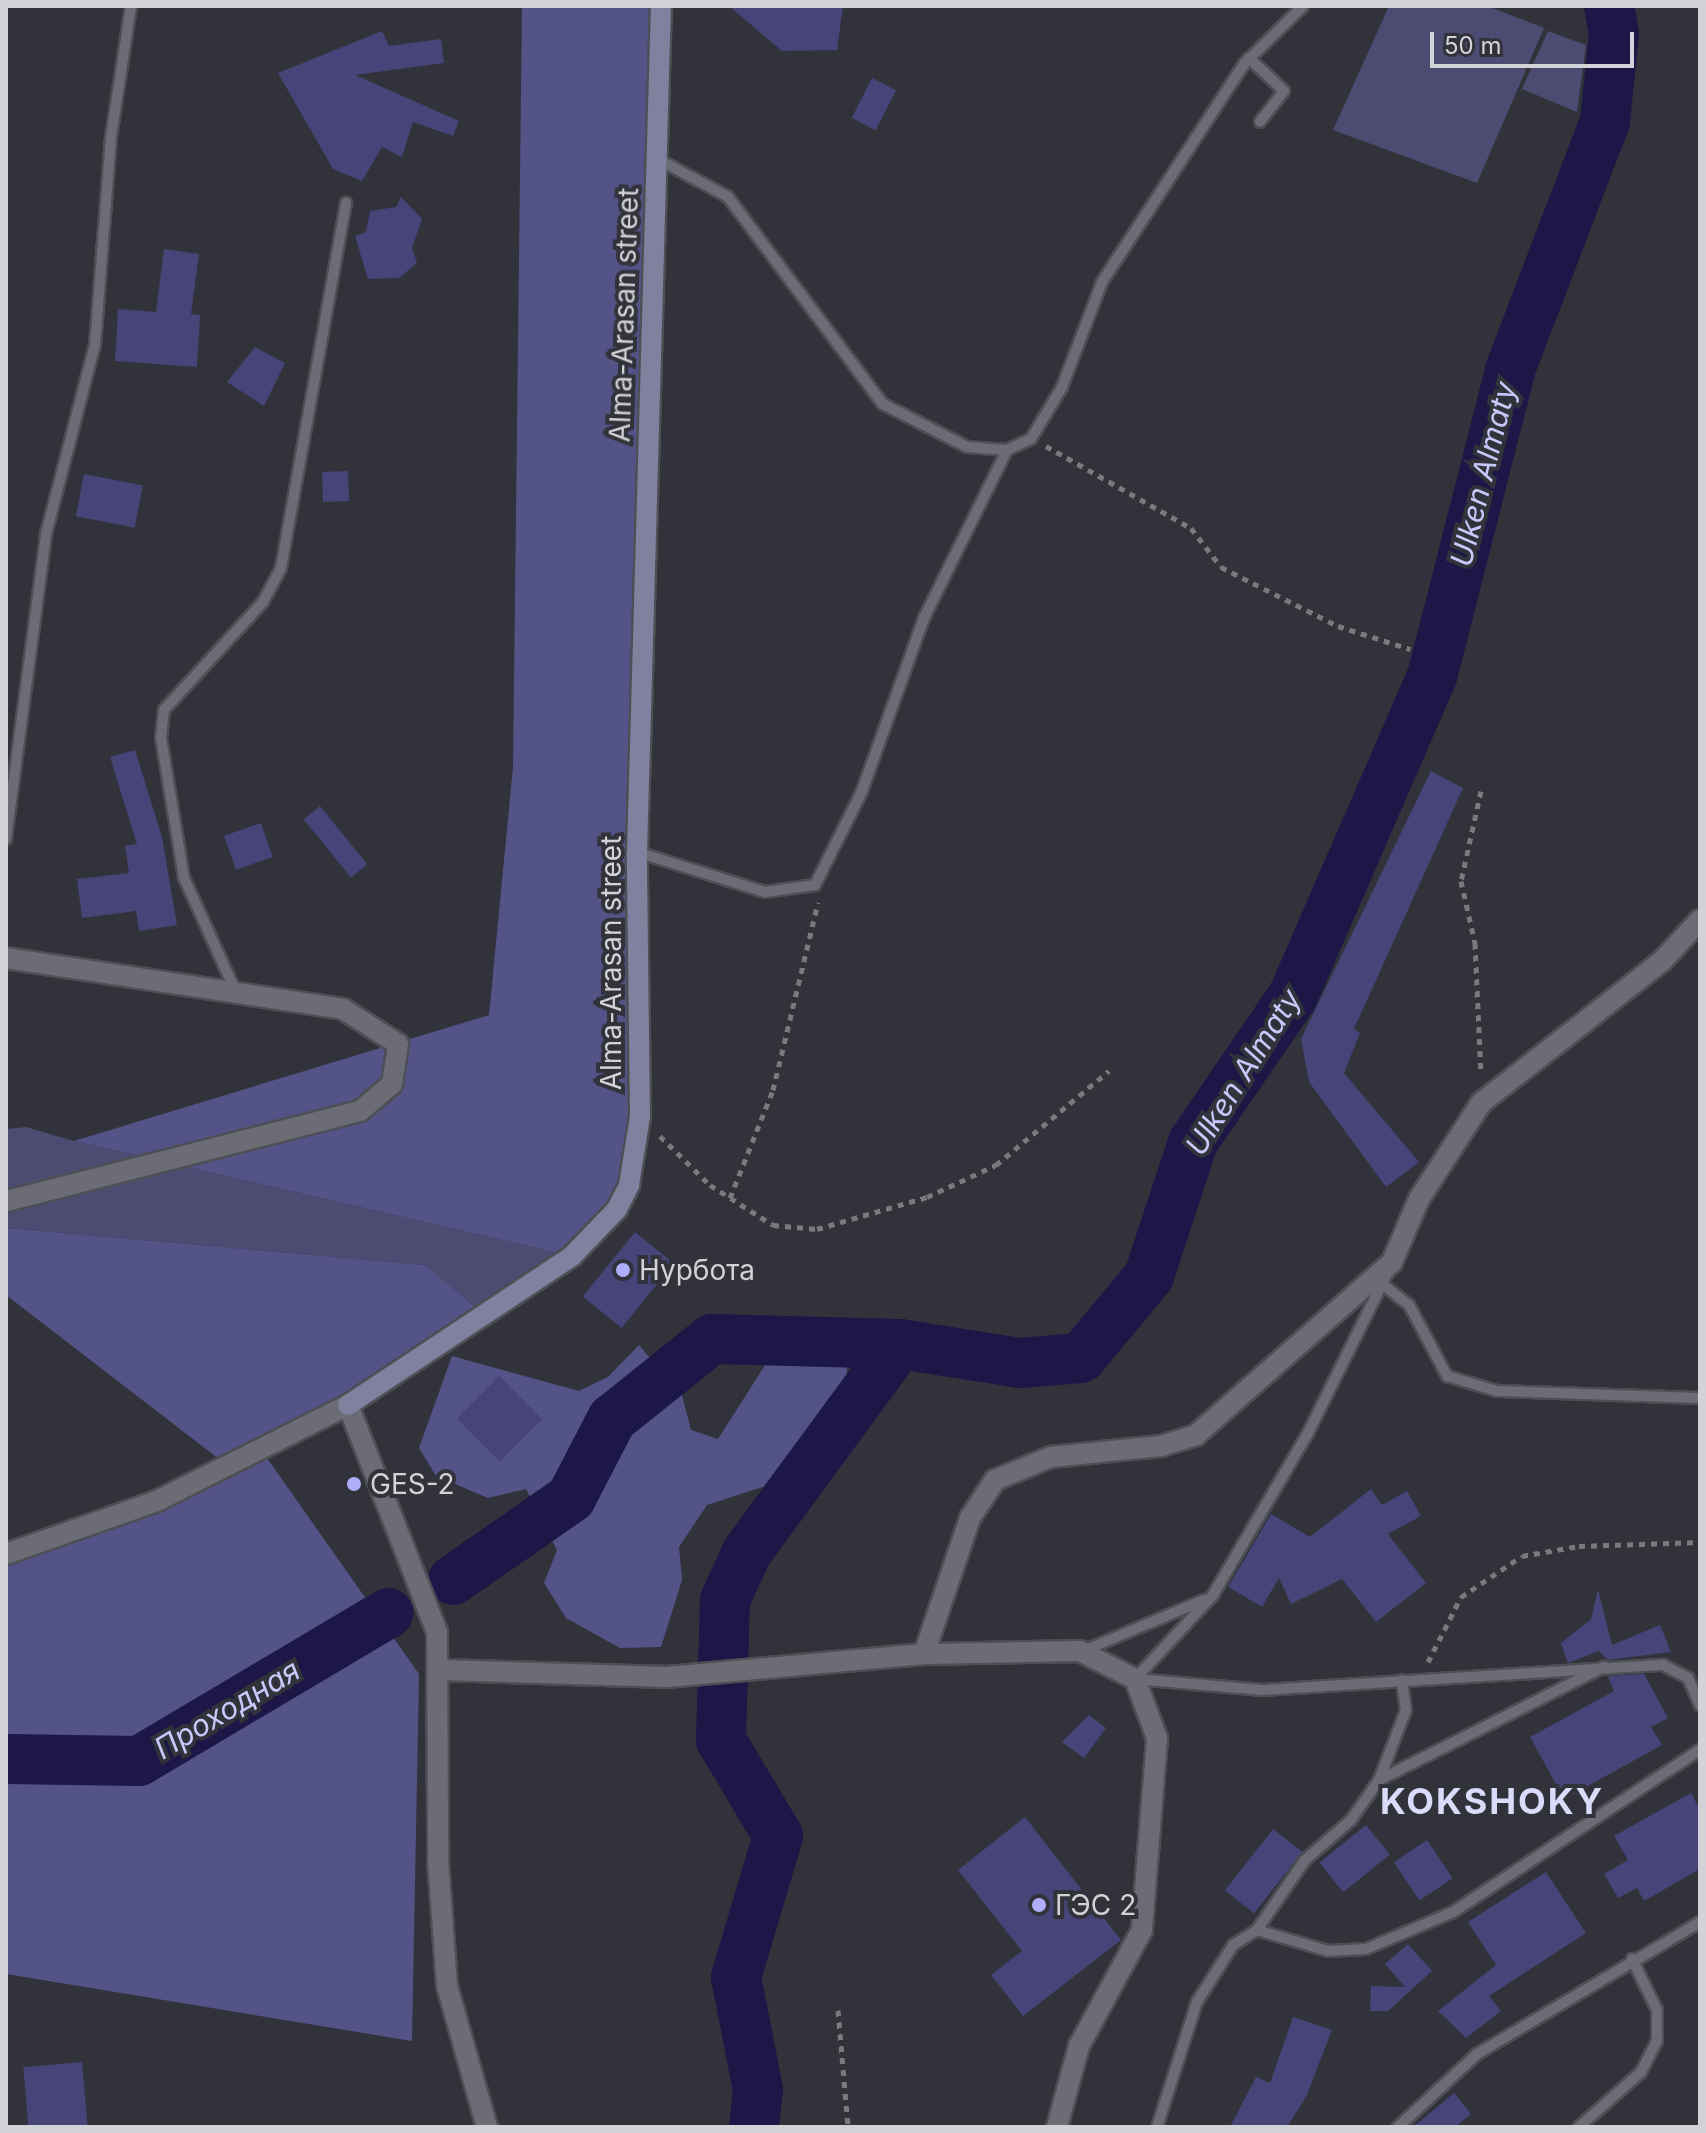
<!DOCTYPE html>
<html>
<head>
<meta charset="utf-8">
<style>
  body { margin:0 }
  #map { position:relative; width:1706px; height:2133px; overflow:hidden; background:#32323b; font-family:Inter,sans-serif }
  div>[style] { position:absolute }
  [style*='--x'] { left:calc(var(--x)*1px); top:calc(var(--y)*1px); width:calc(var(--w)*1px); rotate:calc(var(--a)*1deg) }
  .green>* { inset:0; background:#4c4c72 }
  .forest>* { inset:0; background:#545388 }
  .river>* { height:50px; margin:-25px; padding:0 25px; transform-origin:25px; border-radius:25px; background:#1d1747 }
  .building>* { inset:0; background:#464478; transform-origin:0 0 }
  .path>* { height:5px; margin-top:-2.5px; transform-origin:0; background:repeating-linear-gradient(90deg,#797980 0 6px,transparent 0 12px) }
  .roads { filter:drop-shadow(2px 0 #4e4e55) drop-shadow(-2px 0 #4e4e55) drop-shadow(0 2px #4e4e55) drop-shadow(0 -2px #4e4e55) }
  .service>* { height:10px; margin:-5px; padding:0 5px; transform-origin:5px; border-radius:5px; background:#6c6c76 }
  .minor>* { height:20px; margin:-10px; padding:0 10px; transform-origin:10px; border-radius:10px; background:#6c6c76 }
  .tertiary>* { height:20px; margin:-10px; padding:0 10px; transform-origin:10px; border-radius:10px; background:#6c6c76 }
  .secondary>* { height:20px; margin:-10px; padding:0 10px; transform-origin:10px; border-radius:10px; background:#80819e }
  .dots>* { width:22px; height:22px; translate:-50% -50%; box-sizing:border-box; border:4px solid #32323b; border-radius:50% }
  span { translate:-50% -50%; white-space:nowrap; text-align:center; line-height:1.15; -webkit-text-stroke:8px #32323b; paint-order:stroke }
  .street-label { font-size:28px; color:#d2d2d7 }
  .poi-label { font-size:28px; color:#d2d2d7 }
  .left { translate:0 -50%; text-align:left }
  .water-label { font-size:30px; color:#c8c9fb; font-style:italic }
  .district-label { font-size:36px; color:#dadbf9; font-weight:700; letter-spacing:2px }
  .frame { position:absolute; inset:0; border:8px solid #d2d2d7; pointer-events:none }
  .scale { position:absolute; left:1430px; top:32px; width:204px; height:36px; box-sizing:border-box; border:4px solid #d2d2d7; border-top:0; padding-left:10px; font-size:24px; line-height:28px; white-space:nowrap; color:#d2d2d7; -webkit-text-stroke:6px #32323b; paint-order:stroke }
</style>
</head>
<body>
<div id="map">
  <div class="green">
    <div style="clip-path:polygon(1389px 6px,1487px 6px,1544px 28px,1477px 183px,1333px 130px)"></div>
    <div style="clip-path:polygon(1548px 31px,1586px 45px,1577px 112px,1522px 89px)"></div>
    <div style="clip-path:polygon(26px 1127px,74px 1141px,572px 1256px,484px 1314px,425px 1265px,6px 1228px,6px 1129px)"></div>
  </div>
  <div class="forest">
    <div style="clip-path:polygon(522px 6px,661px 6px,640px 1116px,617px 1209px,572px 1256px,74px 1141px,489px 1015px,513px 767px)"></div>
    <div style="clip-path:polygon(6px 1228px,425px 1265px,484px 1314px,262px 1451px,419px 1674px,412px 2041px,6px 1974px,6px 1551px,228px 1466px,6px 1295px)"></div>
    <div style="clip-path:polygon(639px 1345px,682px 1395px,691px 1430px,718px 1439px,774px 1351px,847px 1364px,847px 1386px,769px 1485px,707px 1505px,679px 1547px,682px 1580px,661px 1647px,620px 1648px,566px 1618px,544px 1583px,557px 1550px,526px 1489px,488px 1498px,436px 1476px,419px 1448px,452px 1356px,579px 1391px,608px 1377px)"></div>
  </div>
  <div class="river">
    <div style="--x:453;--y:1580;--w:144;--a:-34.8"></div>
    <div style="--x:571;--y:1498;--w:89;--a:-62.6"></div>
    <div style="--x:612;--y:1419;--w:128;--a:-38.7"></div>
    <div style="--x:712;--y:1339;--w:188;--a:1.5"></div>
    <div style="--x:6;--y:1759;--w:133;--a:0.9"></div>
    <div style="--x:139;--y:1761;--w:290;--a:-30.7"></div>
    <div style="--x:754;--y:2127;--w:37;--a:-84"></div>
    <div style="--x:758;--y:2090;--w:115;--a:-101"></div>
    <div style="--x:736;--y:1977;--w:147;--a:-73.4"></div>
    <div style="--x:778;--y:1836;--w:112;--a:-120.7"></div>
    <div style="--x:721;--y:1740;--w:140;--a:-88.4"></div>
    <div style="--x:725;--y:1600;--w:53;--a:-65.4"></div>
    <div style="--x:747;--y:1552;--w:258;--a:-53.7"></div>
    <div style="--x:900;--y:1344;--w:121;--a:9"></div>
    <div style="--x:1020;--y:1363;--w:61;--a:-4.7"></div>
    <div style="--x:1081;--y:1358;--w:107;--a:-50.3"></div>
    <div style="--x:1149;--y:1276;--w:141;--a:-71.8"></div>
    <div style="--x:1193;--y:1142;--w:177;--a:-55.6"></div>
    <div style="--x:1293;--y:996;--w:348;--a:-66.5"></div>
    <div style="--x:1432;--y:677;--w:317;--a:-75.7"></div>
    <div style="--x:1510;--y:370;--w:267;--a:-69.1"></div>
    <div style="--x:1605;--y:121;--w:87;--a:-84.1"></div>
    <div style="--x:1614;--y:34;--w:28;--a:-100"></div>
  </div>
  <div class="building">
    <div style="clip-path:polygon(729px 6px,843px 6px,837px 50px,782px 51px)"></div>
    <div style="clip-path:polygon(382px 31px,389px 46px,441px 39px,444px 63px,355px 75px,459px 121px,453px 136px,413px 122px,402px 157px,382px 147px,362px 181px,333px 169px,278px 73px)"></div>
    <div style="left:872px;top:78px;width:27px;height:45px;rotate:27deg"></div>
    <div style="clip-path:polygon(401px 197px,422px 219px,412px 248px,417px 263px,399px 278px,368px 279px,355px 236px,366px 232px,370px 211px,396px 207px)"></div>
    <div style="clip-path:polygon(164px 249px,199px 254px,191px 314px,200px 315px,197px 367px,115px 361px,118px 309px,156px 312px)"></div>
    <div style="clip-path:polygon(255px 347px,285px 363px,264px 406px,227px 382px)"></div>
    <div style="left:348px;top:471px;width:30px;height:26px;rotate:88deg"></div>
    <div style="left:84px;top:474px;width:60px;height:43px;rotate:11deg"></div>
    <div style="clip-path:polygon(135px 750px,162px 837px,177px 925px,139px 931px,136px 911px,82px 918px,77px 879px,129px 873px,125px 846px,137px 844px,110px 757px)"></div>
    <div style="clip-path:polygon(1431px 771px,1463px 788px,1354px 1029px,1360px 1033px,1344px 1073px,1419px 1162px,1386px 1187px,1309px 1082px,1301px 1039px)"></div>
    <div style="left:320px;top:806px;width:75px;height:21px;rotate:51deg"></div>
    <div style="left:261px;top:823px;width:36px;height:39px;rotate:71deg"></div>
    <div style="left:635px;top:1232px;width:50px;height:83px;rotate:39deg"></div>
    <div style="left:499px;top:1376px;width:61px;height:60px;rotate:45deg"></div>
    <div style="clip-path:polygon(1371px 1489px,1382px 1505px,1407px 1491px,1421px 1516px,1388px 1534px,1426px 1583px,1376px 1622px,1342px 1579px,1291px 1604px,1279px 1578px,1262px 1607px,1228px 1587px,1271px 1514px,1310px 1537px)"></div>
    <div style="clip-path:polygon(1598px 1589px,1612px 1645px,1660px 1625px,1671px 1652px,1608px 1660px,1599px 1651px,1568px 1663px,1561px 1643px,1591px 1619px)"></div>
    <div style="clip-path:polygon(1644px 1674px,1668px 1718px,1651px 1727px,1662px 1745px,1564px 1799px,1530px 1737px,1614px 1691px,1608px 1676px)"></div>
    <div style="clip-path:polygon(1089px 1715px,1106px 1728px,1084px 1758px,1062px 1742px)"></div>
    <div style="clip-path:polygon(1691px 1793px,1700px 1810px,1700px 1869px,1644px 1901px,1637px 1888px,1618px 1898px,1604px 1874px,1628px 1860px,1614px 1836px)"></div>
    <div style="clip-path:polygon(1025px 1817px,1121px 1940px,1023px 2016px,991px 1975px,1022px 1951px,958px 1870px)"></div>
    <div style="left:1366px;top:1825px;width:38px;height:60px;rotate:51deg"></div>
    <div style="left:1273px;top:1829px;width:37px;height:78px;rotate:38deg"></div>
    <div style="left:1427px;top:1840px;width:46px;height:40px;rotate:56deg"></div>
    <div style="clip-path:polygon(1546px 1872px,1586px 1933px,1489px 1996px,1501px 2011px,1466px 2038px,1438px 2011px,1496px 1965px,1468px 1922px)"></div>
    <div style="clip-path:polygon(1408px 1944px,1432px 1971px,1388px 2011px,1370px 2011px,1371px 1986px,1405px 1987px,1385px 1964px)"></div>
    <div style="clip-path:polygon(1293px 2017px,1332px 2030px,1306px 2097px,1287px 2127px,1230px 2127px,1256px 2077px,1270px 2083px)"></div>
    <div style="left:82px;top:2062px;width:65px;height:59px;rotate:85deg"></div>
    <div style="clip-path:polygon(1454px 2093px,1471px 2114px,1455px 2127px,1413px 2127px)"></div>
  </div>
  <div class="path">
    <div style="--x:1046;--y:446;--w:167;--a:29.5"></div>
    <div style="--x:1191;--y:528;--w:49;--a:52.4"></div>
    <div style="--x:1221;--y:567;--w:131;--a:26.8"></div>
    <div style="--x:1338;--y:626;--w:76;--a:17.7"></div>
    <div style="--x:1481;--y:791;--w:92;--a:102.5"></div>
    <div style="--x:1461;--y:881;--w:64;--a:77.3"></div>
    <div style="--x:1475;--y:943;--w:131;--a:87.4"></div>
    <div style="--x:660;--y:1136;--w:70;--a:44.4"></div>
    <div style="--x:710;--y:1185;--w:75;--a:32.4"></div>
    <div style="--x:773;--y:1225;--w:44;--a:5.2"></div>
    <div style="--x:817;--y:1229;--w:115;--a:-16.2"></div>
    <div style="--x:927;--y:1197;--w:76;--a:-24.9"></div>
    <div style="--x:996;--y:1165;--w:147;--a:-39.8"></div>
    <div style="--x:730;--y:1198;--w:116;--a:-68.3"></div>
    <div style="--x:773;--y:1090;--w:193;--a:-76.5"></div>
    <div style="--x:1428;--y:1662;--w:73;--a:-63.1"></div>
    <div style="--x:1461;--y:1597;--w:73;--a:-33.9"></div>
    <div style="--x:1522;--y:1556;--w:58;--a:-10"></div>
    <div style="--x:1579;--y:1546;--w:121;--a:-1.9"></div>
    <div style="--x:838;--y:2010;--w:117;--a:85.1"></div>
  </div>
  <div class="roads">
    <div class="service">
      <div style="--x:1249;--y:58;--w:48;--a:43.3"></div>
      <div style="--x:1284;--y:91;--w:39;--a:128"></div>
      <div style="--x:656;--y:158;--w:82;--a:28.4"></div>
      <div style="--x:728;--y:197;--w:259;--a:53.2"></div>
      <div style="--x:883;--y:404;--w:94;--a:27.1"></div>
      <div style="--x:967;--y:447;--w:40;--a:4.3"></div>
      <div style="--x:1007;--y:450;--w:26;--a:-25"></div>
      <div style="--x:1031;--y:439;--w:61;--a:-59.2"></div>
      <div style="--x:1062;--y:387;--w:112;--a:-69.1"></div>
      <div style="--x:1102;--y:282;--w:262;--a:-56.9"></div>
      <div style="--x:1245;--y:63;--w:81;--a:-44.5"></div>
      <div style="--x:6;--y:839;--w:308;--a:-82.5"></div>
      <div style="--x:46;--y:534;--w:195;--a:-75.5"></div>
      <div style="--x:95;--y:345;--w:209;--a:-85.6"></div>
      <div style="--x:111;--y:137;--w:133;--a:-81.3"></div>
      <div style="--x:637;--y:852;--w:134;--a:17.4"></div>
      <div style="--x:765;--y:892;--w:50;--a:-8"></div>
      <div style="--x:815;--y:885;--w:105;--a:-63.4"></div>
      <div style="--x:862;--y:791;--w:184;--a:-70.3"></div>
      <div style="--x:924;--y:618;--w:187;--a:-63.7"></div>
      <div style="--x:236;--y:992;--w:125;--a:-114.5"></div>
      <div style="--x:184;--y:878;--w:142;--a:-99.3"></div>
      <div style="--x:161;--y:738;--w:28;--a:-84"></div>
      <div style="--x:164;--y:710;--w:147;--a:-47.5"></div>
      <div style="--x:263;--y:602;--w:38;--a:-62"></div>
      <div style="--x:281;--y:568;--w:371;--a:-79.9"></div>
      <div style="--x:1382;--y:1284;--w:34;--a:38"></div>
      <div style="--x:1409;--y:1305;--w:81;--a:61.8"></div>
      <div style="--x:1447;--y:1376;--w:52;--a:16.7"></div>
      <div style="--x:1497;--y:1391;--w:203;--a:2"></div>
      <div style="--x:1083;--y:1651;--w:131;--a:-22.9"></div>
      <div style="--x:1135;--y:1679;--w:128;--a:4.9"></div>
      <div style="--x:1263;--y:1690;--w:401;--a:-3.6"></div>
      <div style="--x:1663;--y:1665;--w:28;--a:27"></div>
      <div style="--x:1688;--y:1678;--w:30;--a:66"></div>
      <div style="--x:1135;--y:1679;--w:115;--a:-47.1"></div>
      <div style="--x:1213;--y:1595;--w:186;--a:-59.6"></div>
      <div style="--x:1307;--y:1435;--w:182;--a:-63.6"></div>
      <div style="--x:1379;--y:1780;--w:75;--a:-68.9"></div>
      <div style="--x:1406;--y:1710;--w:30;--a:-98"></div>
      <div style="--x:1257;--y:1930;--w:74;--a:16.5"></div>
      <div style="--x:1328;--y:1951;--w:38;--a:-3"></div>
      <div style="--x:1366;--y:1949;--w:95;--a:-23"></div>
      <div style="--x:1453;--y:1912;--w:295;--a:-33.3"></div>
      <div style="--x:1157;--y:2127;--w:131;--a:-72.3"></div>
      <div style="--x:1197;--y:2002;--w:67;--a:-57.7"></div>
      <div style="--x:1233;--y:1945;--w:28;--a:-32"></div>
      <div style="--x:1257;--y:1930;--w:85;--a:-55.6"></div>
      <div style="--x:1305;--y:1860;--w:61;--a:-41"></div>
      <div style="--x:1351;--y:1820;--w:49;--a:-55"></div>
      <div style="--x:1379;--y:1780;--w:252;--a:-26.7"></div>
      <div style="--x:1398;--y:2127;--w:108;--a:-42.7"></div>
      <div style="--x:1477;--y:2054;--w:259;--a:-30.6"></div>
      <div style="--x:1579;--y:2127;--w:83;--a:-41.6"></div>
      <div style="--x:1641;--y:2072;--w:36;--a:-63"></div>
      <div style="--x:1657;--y:2040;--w:30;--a:-90"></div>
      <div style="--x:1657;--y:2010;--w:57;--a:-116.1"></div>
    </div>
    <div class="minor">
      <div style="--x:6;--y:958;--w:341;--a:8.6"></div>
      <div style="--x:343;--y:1009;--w:65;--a:32.5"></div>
      <div style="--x:398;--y:1044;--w:40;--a:98.5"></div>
      <div style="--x:392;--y:1084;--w:42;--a:139.8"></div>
      <div style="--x:360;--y:1111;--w:365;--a:165.7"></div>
      <div style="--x:924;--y:1654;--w:144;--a:-71.3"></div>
      <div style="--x:970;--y:1518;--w:45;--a:-56.7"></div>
      <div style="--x:995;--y:1480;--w:61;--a:-22.3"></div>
      <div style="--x:1051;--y:1457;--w:111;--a:-5.7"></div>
      <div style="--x:1161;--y:1446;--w:37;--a:-17"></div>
      <div style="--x:1196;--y:1435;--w:261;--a:-41.4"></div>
      <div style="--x:1392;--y:1262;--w:69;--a:-66.8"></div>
      <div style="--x:1419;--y:1199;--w:114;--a:-57.1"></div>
      <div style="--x:1481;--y:1103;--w:230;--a:-38.1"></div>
      <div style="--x:1662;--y:961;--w:56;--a:-47.2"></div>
      <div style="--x:441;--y:1670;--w:226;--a:1.8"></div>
      <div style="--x:667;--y:1677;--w:258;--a:-5.1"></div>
      <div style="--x:924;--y:1654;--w:156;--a:-1.1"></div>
      <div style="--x:1080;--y:1651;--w:62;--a:27"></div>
      <div style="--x:1135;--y:1679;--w:63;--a:69.6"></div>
      <div style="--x:1157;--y:1738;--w:193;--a:94.5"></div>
      <div style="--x:1142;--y:1930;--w:132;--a:118.5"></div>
      <div style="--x:1079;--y:2046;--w:84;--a:105.2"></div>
    </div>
    <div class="tertiary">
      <div style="--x:6;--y:1554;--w:160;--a:-19.3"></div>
      <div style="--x:157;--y:1501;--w:214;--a:-26.7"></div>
      <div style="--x:348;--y:1405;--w:244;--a:68.6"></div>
      <div style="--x:437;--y:1632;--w:228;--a:89.7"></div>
      <div style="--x:438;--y:1860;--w:126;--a:85.9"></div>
      <div style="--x:447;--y:1986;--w:147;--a:74.2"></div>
    </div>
    <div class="secondary">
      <div style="--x:348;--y:1405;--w:269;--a:-33.6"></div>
      <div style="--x:572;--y:1256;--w:65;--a:-46.2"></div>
      <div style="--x:617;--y:1209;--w:27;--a:-63"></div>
      <div style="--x:629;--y:1185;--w:70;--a:-80.9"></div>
      <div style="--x:640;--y:1116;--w:264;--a:-90.7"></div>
      <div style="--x:637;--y:852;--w:846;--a:-88.38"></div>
    </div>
  </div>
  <div class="dots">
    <div style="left:623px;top:1270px;background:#aeaefb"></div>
    <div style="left:354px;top:1484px;background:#aeaefb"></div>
    <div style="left:1039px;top:1905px;background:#aeaefb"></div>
  </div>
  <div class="street-label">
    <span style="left:624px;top:315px;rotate:-88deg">Alma-Arasan street</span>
    <span style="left:611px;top:963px;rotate:-90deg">Alma-Arasan street</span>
  </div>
  <div class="poi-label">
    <span class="left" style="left:639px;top:1270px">Нурбота</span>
    <span class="left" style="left:370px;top:1484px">GES-2</span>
    <span class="left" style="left:1055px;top:1905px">ГЭС 2</span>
  </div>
  <div class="water-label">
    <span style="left:1483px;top:474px;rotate:-76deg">Ulken Almaty</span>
    <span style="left:1243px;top:1072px;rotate:-58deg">Ulken Almaty</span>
    <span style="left:227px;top:1709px;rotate:-31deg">Проходная</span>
  </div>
  <div class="district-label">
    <span style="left:1492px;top:1802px">KOKSHOKY</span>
  </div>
  <div class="frame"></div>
  <div class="scale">50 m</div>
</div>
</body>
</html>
